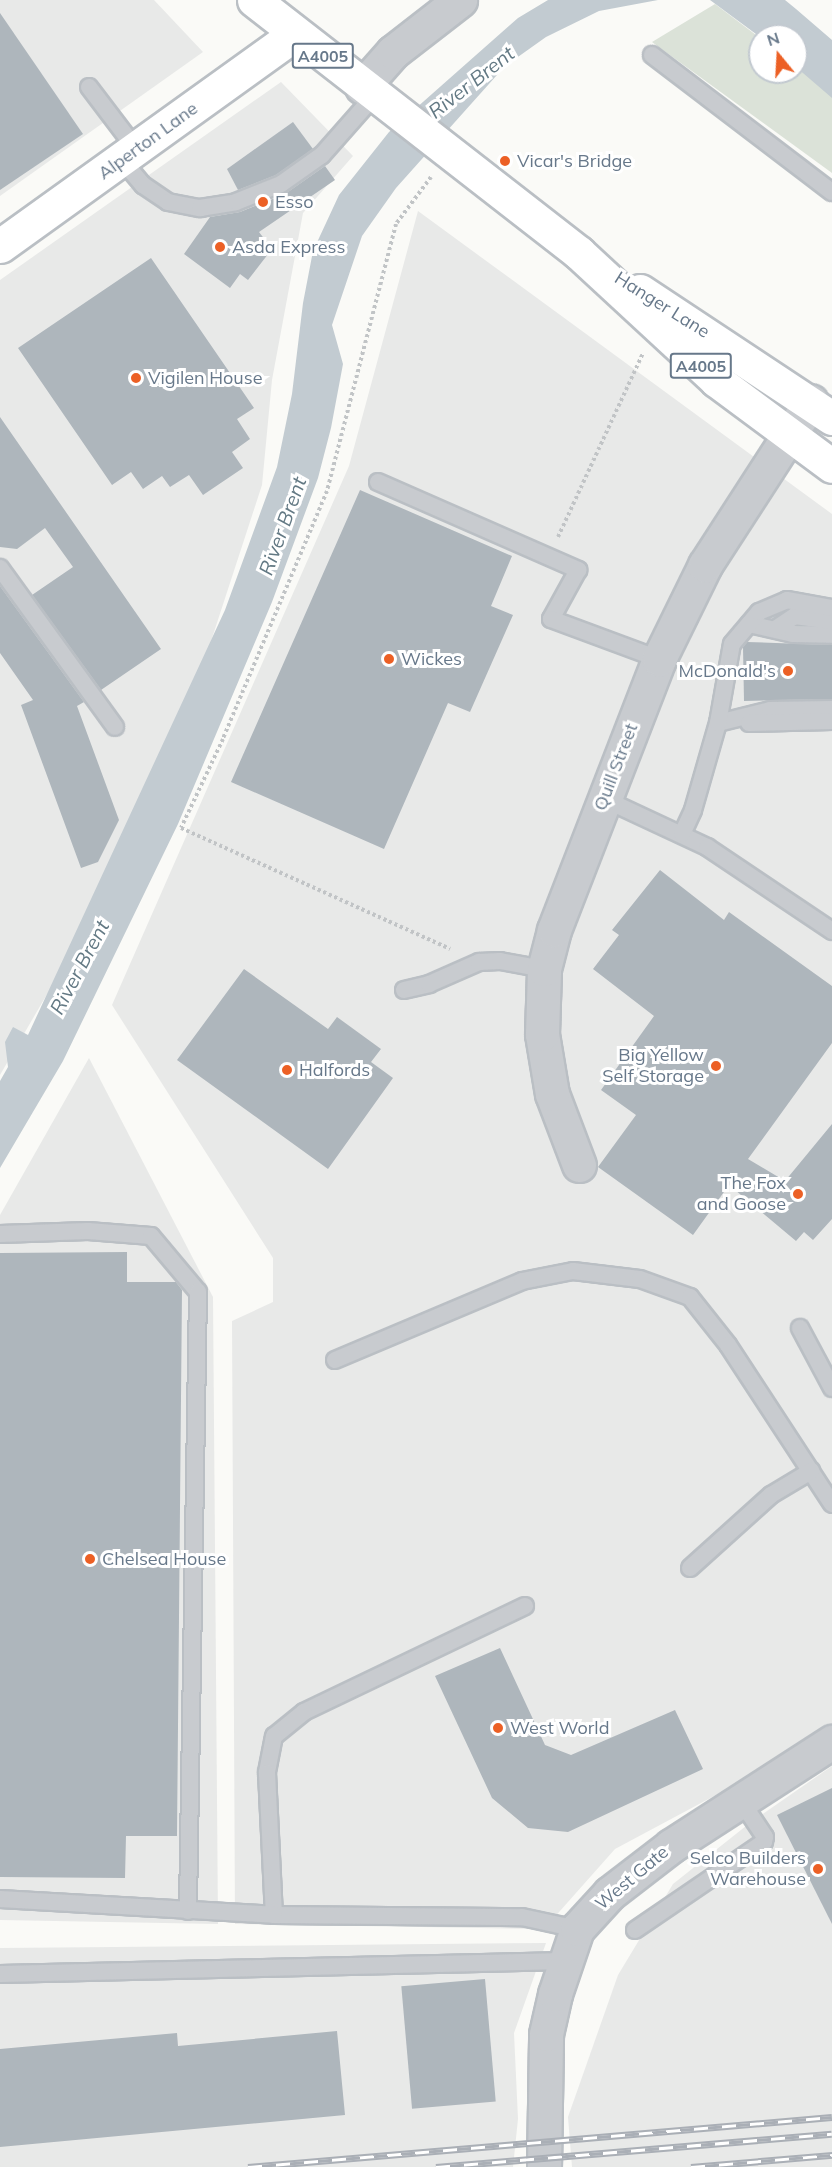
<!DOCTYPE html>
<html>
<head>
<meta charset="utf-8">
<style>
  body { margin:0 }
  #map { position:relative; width:832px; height:2167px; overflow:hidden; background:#fafaf7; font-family:Mulish,sans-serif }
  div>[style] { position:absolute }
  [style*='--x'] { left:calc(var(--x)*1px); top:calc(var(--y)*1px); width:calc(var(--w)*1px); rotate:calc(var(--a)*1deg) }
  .built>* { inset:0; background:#e8e9e8 }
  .green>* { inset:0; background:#dbe2d8 }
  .water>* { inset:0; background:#c2cbd1 }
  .building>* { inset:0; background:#aeb6bc; transform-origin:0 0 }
  .path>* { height:4px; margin-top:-2px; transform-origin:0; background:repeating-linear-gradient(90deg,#c1c4c6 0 3px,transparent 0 6px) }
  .roads { filter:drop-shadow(2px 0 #babfc4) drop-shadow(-2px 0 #babfc4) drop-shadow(0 2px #babfc4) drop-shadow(0 -2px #babfc4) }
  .service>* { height:16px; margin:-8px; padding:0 8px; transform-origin:8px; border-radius:8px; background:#c8cbcf }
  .minor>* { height:33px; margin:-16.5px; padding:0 16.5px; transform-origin:16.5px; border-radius:16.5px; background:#c8cbcf }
  .secondary>* { height:33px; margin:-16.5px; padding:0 16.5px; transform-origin:16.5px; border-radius:16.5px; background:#fff }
  .primary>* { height:33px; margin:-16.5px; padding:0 16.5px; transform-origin:16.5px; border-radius:16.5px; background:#fff }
  .rail>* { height:7px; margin-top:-3.5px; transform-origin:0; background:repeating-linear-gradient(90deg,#fff 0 14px,#aaafb6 0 28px); box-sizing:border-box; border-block:2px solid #aaafb6 }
  .dots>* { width:16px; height:16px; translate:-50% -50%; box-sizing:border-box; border:3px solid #fff; border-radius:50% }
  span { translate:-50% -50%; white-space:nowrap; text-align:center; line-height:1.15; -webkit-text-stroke:6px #fff; paint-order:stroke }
  .shield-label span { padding:2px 4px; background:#fff; border:2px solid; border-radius:4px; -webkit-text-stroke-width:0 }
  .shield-label { font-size:16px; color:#67788a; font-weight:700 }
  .street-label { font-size:18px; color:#67788a }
  .poi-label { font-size:18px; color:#67788a }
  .left { translate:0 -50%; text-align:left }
  .right { translate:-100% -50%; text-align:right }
  .water-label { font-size:20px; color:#637984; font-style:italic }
  .north { position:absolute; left:748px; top:24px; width:60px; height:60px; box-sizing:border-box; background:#fff; border:2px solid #c2c9d0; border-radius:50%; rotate:342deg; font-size:16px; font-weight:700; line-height:24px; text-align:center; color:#67788a }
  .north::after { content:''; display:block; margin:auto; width:21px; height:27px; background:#ec6025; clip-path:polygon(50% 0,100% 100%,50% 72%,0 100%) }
</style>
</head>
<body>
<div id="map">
  <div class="built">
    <div style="clip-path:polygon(0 0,154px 0,203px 52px,0 196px)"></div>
    <div style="clip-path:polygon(281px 82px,353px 156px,303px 213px,272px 380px,262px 485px,198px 681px,57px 977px,0 1075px,0 280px)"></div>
    <div style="clip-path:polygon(418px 211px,832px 514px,832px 1733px,615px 1849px,544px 1929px,235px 1924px,232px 1321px,273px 1302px,273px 1258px,112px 1005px,349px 466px)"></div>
    <div style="clip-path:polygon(89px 1058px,213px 1297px,218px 1924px,0 1920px,0 1215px)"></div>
    <div style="clip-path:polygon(832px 1766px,832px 2167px,572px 2167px,568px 2117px,618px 1975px,673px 1884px,751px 1822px)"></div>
    <div style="clip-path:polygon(546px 1943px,514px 2033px,518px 2119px,513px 2167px,0 2167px,0 1948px)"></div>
  </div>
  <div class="green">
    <div style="clip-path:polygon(715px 4px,760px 38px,760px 72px,796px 72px,796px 65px,832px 92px,832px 173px,652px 42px)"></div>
  </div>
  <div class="water">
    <div style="clip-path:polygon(548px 0,658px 0,599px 11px,546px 37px,505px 66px,396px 188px,362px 236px,332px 325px,343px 364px,331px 428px,318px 478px,272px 602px,178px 824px,63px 1061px,0 1168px,0 1081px,8px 1067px,5px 1042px,13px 1027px,28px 1035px,225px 610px,277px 467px,292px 394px,303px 303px,313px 251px,339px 195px,389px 132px,518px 18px)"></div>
    <div style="clip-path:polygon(710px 0,785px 0,796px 9px,832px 40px,832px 98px,796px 67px,796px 36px,760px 37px)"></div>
  </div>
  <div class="building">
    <div style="clip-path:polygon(0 13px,83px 134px,0 190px)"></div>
    <div style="clip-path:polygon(293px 122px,313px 149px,276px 175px,238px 190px,227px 169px)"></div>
    <div style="clip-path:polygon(325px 166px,335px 180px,259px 232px,272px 249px,248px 280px,240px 274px,230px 288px,184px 254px,210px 217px,240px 212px,285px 194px)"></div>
    <div style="clip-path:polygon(151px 258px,254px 408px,237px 419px,250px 439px,232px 452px,243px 468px,203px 495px,189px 475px,170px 487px,162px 476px,143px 489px,131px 472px,112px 485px,18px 348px)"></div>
    <div style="clip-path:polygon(0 417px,161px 649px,101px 690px,32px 595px,73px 567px,45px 528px,17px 549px,0 547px)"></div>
    <div style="clip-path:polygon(360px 490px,512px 556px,491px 606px,513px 615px,470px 712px,448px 703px,384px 849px,231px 782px)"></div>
    <div style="clip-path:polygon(0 586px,84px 702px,77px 706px,119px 820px,98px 862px,81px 868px,21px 705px,33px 700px,0 653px)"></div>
    <div style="clip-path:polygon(747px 642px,832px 645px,832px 699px,744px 701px,743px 647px)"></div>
    <div style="clip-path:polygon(660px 870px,724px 920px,729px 912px,832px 986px,832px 1043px,748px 1159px,785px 1181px,832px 1124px,832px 1219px,813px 1240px,804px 1232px,796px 1241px,729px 1185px,693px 1235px,598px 1167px,636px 1115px,601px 1090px,654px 1016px,593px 969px,619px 935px,612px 930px)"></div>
    <div style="clip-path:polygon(244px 969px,328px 1029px,337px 1017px,381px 1049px,371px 1062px,393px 1078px,328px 1169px,177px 1060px)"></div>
    <div style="clip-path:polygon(127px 1252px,127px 1282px,176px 1282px,182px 1290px,177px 1836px,126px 1836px,125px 1878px,0 1877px,0 1253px)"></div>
    <div style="clip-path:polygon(500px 1648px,545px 1745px,571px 1755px,675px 1710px,703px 1769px,568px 1832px,528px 1828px,492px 1798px,435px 1676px)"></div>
    <div style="clip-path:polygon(832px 1788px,832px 1924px,777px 1815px)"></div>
    <div style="left:485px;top:1979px;width:123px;height:84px;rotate:85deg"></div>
    <div style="clip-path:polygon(337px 2031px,345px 2115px,0 2147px,0 2049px,177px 2033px,178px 2046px)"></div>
  </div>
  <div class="path">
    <div style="--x:431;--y:177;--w:59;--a:126.7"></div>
    <div style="--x:396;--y:224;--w:276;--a:104.5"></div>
    <div style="--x:327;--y:491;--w:269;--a:112.8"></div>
    <div style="--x:223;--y:739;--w:98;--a:115.3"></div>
    <div style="--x:181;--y:828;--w:295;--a:24.2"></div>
    <div style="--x:558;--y:537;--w:203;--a:-65.2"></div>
  </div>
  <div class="roads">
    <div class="service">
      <div style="--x:652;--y:55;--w:226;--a:37.3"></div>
      <div style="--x:89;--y:87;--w:78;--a:52.8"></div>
      <div style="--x:122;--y:160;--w:33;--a:50"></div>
      <div style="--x:143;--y:185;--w:30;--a:34"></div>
      <div style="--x:168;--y:202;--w:33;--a:11"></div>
      <div style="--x:200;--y:208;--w:36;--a:-9"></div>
      <div style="--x:236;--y:202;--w:48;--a:-21.8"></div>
      <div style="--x:281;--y:184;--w:50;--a:-35.3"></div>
      <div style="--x:322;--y:155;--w:79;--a:-48.6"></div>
      <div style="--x:378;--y:482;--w:219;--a:23.7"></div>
      <div style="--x:578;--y:570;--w:56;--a:118.9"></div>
      <div style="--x:551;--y:619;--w:115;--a:20.3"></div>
      <div style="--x:0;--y:568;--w:196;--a:54.1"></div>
      <div style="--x:749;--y:624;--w:45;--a:12.8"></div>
      <div style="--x:793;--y:634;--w:39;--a:1"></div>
      <div style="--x:777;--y:628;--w:22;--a:-34"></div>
      <div style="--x:795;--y:616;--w:37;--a:8"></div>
      <div style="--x:718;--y:723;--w:54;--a:-14"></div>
      <div style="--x:770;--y:710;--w:62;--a:-0.9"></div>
      <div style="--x:749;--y:723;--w:83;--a:-1.4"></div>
      <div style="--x:604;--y:799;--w:114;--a:25"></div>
      <div style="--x:707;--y:847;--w:151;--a:33.9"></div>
      <div style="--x:682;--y:834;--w:26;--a:-65"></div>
      <div style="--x:693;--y:810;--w:91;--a:-74"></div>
      <div style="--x:718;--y:723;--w:80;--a:-80"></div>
      <div style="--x:732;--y:644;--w:42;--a:-49.8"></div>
      <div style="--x:759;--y:612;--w:30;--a:-23"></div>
      <div style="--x:787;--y:600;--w:46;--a:10.1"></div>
      <div style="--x:404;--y:990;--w:26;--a:-13"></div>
      <div style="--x:429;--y:984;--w:55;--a:-23.7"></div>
      <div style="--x:479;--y:962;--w:21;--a:-3"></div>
      <div style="--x:500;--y:961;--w:45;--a:10.3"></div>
      <div style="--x:0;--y:1234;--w:88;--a:-2"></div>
      <div style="--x:88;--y:1231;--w:63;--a:4.5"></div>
      <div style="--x:151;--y:1236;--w:73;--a:50"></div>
      <div style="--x:198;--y:1292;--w:619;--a:90.93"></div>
      <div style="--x:800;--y:1328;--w:68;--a:61.9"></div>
      <div style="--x:335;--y:1360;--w:203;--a:-22.9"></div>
      <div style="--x:522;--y:1281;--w:52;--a:-11.1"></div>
      <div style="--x:573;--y:1271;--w:67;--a:6.8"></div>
      <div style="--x:640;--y:1279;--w:53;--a:19.8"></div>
      <div style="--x:690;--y:1297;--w:61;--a:51.6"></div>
      <div style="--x:728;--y:1345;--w:190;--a:56.8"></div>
      <div style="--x:690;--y:1568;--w:109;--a:-42"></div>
      <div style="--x:771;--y:1495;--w:47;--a:-31"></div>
      <div style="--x:525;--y:1606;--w:245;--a:154.4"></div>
      <div style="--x:304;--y:1712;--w:38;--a:141"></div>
      <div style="--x:274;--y:1736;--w:38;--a:101"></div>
      <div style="--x:267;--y:1773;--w:142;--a:87.2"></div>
      <div style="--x:274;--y:1915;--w:248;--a:0.5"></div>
      <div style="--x:522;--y:1917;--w:56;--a:12.3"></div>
      <div style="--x:0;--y:1899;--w:274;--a:3.3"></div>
      <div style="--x:635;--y:1930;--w:156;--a:-34.3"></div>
      <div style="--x:764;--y:1842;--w:5;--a:-79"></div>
      <div style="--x:765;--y:1837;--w:43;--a:-123.7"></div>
      <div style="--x:0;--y:1974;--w:565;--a:-1.32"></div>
    </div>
    <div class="minor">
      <div style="--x:362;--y:87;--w:47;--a:-48.5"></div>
      <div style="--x:393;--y:52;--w:85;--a:-37.8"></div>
      <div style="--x:579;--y:1165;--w:76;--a:-110.8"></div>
      <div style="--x:552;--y:1094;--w:61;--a:-99.5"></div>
      <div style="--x:542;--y:1034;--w:65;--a:-88.2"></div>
      <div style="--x:544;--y:969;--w:40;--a:-75.6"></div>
      <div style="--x:554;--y:930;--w:291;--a:-68.8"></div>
      <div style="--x:659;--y:659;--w:105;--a:-63.9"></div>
      <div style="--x:705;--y:565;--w:195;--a:-57.1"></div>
      <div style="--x:544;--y:2167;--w:133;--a:-89.1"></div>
      <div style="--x:546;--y:2034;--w:41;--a:-77.3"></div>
      <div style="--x:555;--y:1994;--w:69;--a:-71.3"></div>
      <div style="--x:577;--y:1929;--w:49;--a:-47.5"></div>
      <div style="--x:610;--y:1893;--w:77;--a:-37.6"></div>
      <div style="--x:671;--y:1846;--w:192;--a:-32.9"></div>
    </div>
    <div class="secondary">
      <div style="--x:0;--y:246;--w:363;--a:-35.7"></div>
    </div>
    <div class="primary">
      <div style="--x:254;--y:0;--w:412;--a:37.9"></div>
      <div style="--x:579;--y:253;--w:187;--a:42.8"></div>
      <div style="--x:716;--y:380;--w:144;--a:36.6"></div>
      <div style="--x:640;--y:291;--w:230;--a:33.5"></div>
    </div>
  </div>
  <div class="rail">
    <div style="--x:248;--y:2167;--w:586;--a:-4.89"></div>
    <div style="--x:436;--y:2167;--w:397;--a:-4.8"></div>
    <div style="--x:691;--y:2167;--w:142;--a:-4.9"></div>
  </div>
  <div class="dots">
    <div style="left:505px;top:161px;background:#ec6025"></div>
    <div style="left:263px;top:202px;background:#ec6025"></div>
    <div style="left:220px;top:247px;background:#ec6025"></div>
    <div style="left:136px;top:378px;background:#ec6025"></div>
    <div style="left:389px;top:659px;background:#ec6025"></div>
    <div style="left:788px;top:671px;background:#ec6025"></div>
    <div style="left:716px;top:1066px;background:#ec6025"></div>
    <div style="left:287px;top:1070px;background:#ec6025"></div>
    <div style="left:798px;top:1194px;background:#ec6025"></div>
    <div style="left:90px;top:1559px;background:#ec6025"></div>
    <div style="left:498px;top:1728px;background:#ec6025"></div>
    <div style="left:818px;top:1869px;background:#ec6025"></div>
  </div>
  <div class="shield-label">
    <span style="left:323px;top:56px">A4005</span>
    <span style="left:701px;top:366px">A4005</span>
  </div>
  <div class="street-label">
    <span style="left:148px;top:141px;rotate:-36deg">Alperton Lane</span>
    <span style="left:662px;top:305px;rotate:32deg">Hanger Lane</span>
    <span style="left:616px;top:767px;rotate:-69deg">Quill Street</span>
    <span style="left:632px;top:1878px;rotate:-40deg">West Gate</span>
  </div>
  <div class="poi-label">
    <span class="left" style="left:517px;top:161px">Vicar's Bridge</span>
    <span class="left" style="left:275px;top:202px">Esso</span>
    <span class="left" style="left:232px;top:247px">Asda Express</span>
    <span class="left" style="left:148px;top:378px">Vigilen House</span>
    <span class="left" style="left:401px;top:659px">Wickes</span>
    <span class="right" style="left:776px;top:671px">McDonald's</span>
    <span class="right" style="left:704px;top:1066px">Big Yellow<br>Self Storage</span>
    <span class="left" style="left:299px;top:1070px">Halfords</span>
    <span class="right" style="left:786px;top:1194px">The Fox<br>and Goose</span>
    <span class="left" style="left:102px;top:1559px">Chelsea House</span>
    <span class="left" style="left:510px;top:1728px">West World</span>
    <span class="right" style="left:806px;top:1869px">Selco Builders<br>Warehouse</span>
  </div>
  <div class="water-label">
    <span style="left:471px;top:82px;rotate:-38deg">River Brent</span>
    <span style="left:282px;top:526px;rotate:-70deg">River Brent</span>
    <span style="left:79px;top:967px;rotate:-62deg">River Brent</span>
  </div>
  <div class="north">N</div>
</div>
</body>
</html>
